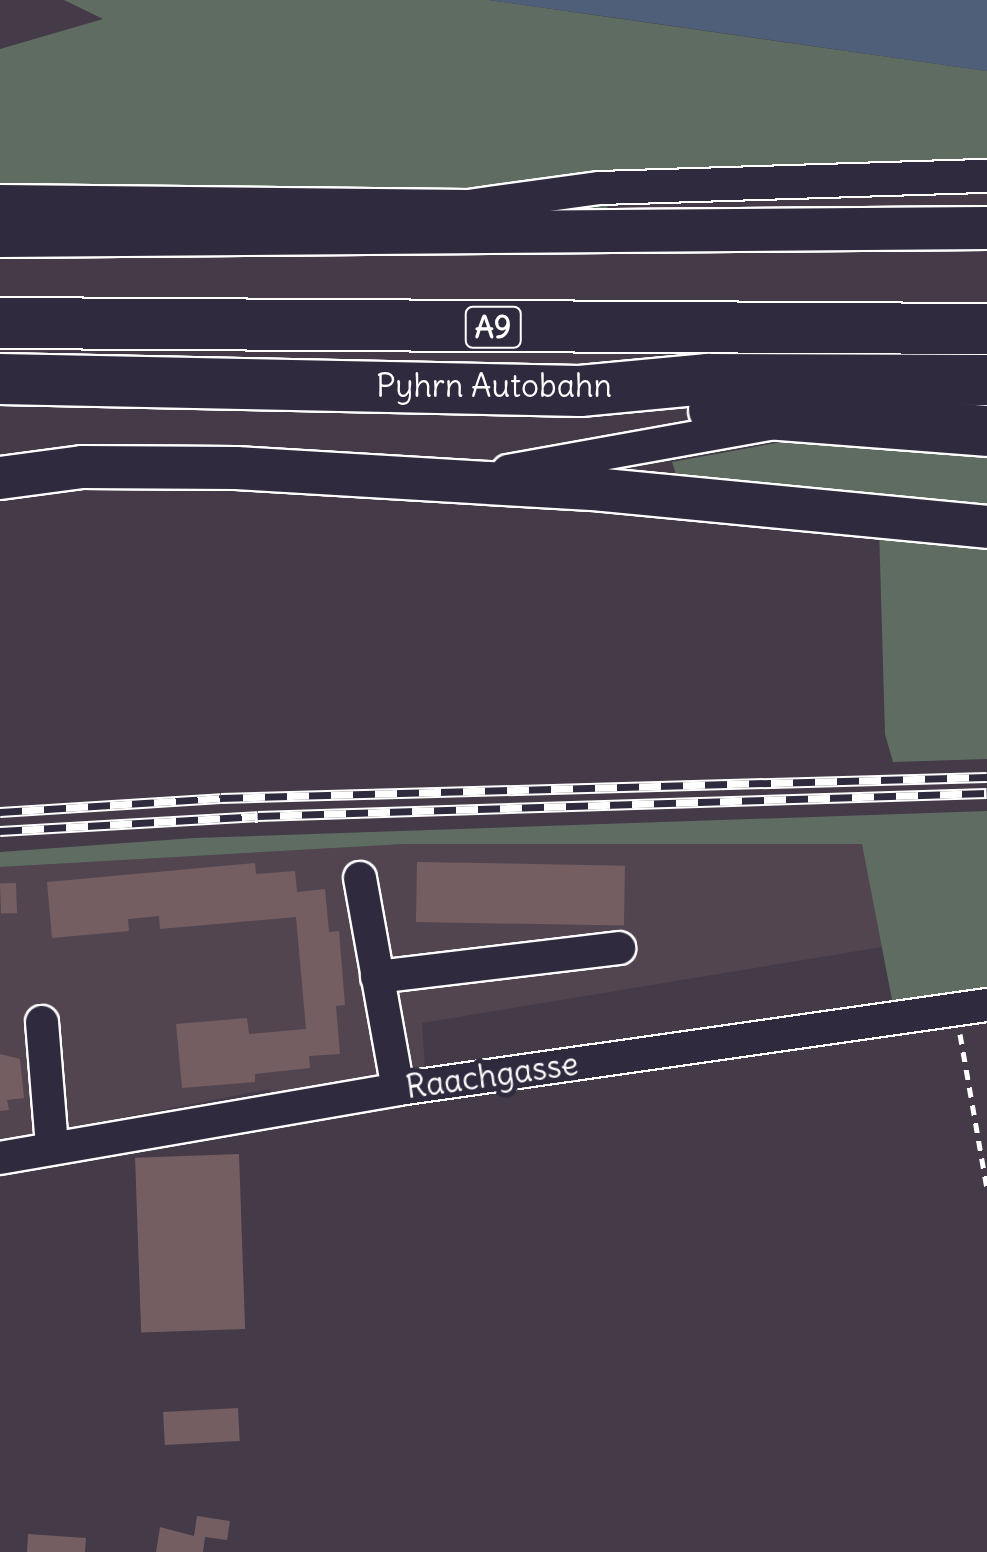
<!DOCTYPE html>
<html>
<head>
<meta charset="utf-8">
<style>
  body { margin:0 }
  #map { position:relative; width:987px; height:1552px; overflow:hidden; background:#443a48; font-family:Delius,sans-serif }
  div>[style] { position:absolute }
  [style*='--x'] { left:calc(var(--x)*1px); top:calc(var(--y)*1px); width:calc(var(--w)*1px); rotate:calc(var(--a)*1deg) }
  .built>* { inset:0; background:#524550 }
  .green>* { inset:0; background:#5f6c62 }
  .water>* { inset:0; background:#4f5f79 }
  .building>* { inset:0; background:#745e62; transform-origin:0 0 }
  .path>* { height:5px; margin-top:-2.5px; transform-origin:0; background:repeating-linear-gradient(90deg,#fff 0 10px,transparent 0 18px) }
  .roads { filter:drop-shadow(2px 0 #fff) drop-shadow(-2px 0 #fff) drop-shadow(0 2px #fff) drop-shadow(0 -2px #fff) }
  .minor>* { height:32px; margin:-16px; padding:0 16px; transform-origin:16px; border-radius:16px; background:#2f2a3d }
  .major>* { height:42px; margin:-21px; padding:0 21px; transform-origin:21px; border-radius:21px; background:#2f2a3d }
  .highway>* { height:50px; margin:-25px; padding:0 25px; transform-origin:25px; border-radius:25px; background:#2f2a3d }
  .rail>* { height:11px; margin-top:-5.5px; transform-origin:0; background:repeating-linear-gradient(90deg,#2f2a3d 0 22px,#fff 0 44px); box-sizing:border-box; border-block:2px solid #fff }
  span { translate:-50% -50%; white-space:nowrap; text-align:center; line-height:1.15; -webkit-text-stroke:10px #2f2a3d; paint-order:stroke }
  .shield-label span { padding:2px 8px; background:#2f2a3d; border:2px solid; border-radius:8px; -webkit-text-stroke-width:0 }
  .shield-label { font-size:30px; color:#fff; font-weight:700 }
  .street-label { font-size:32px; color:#fff }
</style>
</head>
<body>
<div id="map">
  <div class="built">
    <div style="clip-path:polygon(405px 844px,863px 844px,882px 947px,422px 1023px,427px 1098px,278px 1125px,270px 1089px,0 1141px,0 867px)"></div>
  </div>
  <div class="green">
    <div style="clip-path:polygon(64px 0,489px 0,987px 71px,987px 178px,608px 204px,601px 245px,0 256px,0 49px,103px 19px)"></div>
    <div style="clip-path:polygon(825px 434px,987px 449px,987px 513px,680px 487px,672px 462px)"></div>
    <div style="clip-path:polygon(879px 528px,987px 535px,987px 759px,893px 762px,885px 734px)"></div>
    <div style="clip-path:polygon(987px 811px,987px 993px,893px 1005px,862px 844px,405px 844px,0 867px,0 852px,194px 838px)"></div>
  </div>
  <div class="water">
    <div style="clip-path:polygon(489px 0,987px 0,987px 71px,617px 18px)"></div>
  </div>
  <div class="building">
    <div style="left:417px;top:862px;width:208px;height:60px;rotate:1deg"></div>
    <div style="clip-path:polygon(255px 863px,256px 874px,295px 871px,297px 892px,325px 889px,329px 932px,339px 931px,345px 1005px,336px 1006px,340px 1054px,309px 1056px,310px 1068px,255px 1074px,255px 1082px,182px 1088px,176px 1024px,247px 1018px,249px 1034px,306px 1029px,296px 917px,160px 929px,159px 916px,128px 919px,129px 931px,52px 938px,47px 882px)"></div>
    <div style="left:16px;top:883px;width:30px;height:16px;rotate:88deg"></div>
    <div style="clip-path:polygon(0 1054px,20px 1059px,24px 1098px,7px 1100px,9px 1110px,0 1111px)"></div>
    <div style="left:239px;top:1154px;width:175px;height:104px;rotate:88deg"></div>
    <div style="left:238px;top:1408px;width:33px;height:75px;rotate:87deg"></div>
    <div style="clip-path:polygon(197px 1516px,230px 1521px,227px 1540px,205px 1537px,203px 1552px,156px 1552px,160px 1527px,194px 1536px)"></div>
    <div style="clip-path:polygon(28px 1534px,86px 1538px,85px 1552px,27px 1552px)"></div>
  </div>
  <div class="path">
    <div style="--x:960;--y:1034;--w:157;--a:80.1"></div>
  </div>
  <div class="roads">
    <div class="minor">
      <div style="--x:0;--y:201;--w:468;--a:0.6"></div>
      <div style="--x:468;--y:206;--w:133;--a:-7.8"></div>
      <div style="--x:600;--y:188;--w:387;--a:-1.8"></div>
      <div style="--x:508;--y:471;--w:265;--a:-10.2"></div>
      <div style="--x:360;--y:878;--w:214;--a:79.8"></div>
      <div style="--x:377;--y:977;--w:244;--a:-6.8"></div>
      <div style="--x:42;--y:1022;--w:123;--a:85.4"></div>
      <div style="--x:0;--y:1158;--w:404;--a:-9.8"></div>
      <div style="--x:398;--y:1089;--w:595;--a:-8.12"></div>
    </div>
    <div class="major">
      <div style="--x:0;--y:236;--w:987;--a:-0.46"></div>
      <div style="--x:0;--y:478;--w:83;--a:-7.6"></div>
      <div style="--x:82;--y:467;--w:154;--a:0.4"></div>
      <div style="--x:236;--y:468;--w:369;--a:3.4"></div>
      <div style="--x:604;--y:490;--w:385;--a:5.5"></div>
    </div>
    <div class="highway">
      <div style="--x:0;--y:323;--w:987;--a:0.35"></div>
      <div style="--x:0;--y:379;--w:580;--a:1.19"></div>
      <div style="--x:580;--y:391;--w:129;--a:-5.4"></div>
      <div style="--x:708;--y:379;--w:279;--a:0.2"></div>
      <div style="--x:714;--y:410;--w:274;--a:4.4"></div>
    </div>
  </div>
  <div class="rail">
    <div style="--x:0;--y:812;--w:221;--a:-3.6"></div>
    <div style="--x:221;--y:798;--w:766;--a:-1.57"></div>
    <div style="--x:0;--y:831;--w:258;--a:-3.3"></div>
    <div style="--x:258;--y:816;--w:729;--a:-1.81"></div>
  </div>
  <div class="shield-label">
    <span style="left:493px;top:327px">A9</span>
  </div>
  <div class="street-label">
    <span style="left:494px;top:386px">Pyhrn Autobahn</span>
    <span style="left:492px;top:1076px;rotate:-8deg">Raachgasse</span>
  </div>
</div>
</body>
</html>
